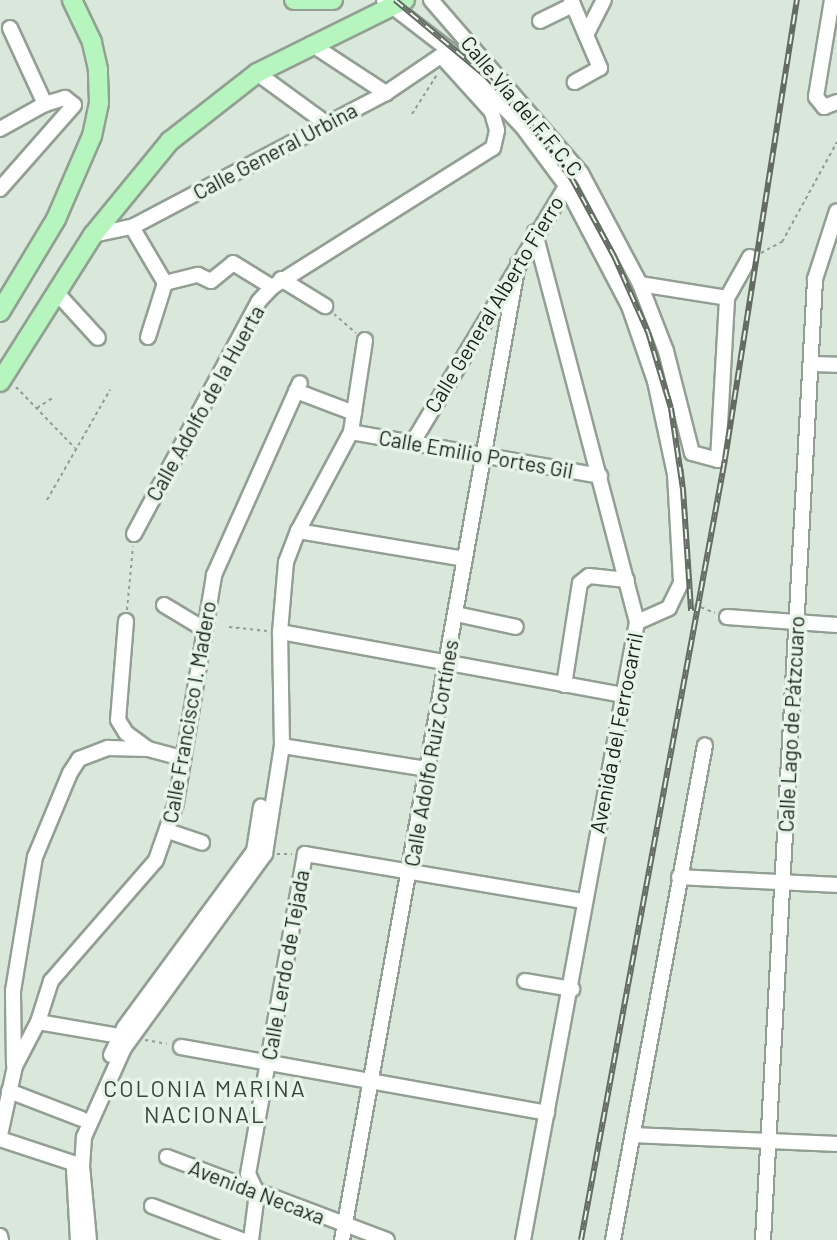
<!DOCTYPE html>
<html>
<head>
<meta charset="utf-8">
<style>
  body { margin:0 }
  #map { position:relative; width:837px; height:1240px; overflow:hidden; background:#dae7db; font-family:Barlow,sans-serif }
  div>[style] { position:absolute }
  [style*='--x'] { left:calc(var(--x)*1px); top:calc(var(--y)*1px); width:calc(var(--w)*1px); rotate:calc(var(--a)*1deg) }
  .path>* { height:2px; margin-top:-1px; transform-origin:0; background:repeating-linear-gradient(90deg,#929c93 0 3.5px,transparent 0 7px) }
  .roads { filter:drop-shadow(2px 0 #929f93) drop-shadow(-2px 0 #929f93) drop-shadow(0 2px #929f93) drop-shadow(0 -2px #929f93) }
  .minor>* { height:14px; margin:-7px; padding:0 7px; transform-origin:7px; border-radius:7px; background:#fff }
  .major>* { height:18px; margin:-9px; padding:0 9px; transform-origin:9px; border-radius:9px; background:#b7f5bf }
  .rail>* { height:6px; margin-top:-3px; transform-origin:0; background:repeating-linear-gradient(90deg,#e7f5e8 0 10px,#636b63 0 20px); box-sizing:border-box; border-block:2px solid #636b63 }
  span { translate:-50% -50%; white-space:nowrap; text-align:center; line-height:1.15; -webkit-text-stroke:7px #e7f5e8; paint-order:stroke }
  .street-label { font-size:21px; color:#1a1f1a }
  .neighbourhood-label { font-size:23px; color:#3b473c; letter-spacing:2px }
</style>
</head>
<body>
<div id="map">
  <div class="path">
    <div style="--x:412;--y:114;--w:49;--a:-57.6"></div>
    <div style="--x:761;--y:253;--w:24;--a:-28"></div>
    <div style="--x:782;--y:242;--w:114;--a:-61.2"></div>
    <div style="--x:334;--y:314;--w:29;--a:41"></div>
    <div style="--x:16;--y:387;--w:85;--a:46"></div>
    <div style="--x:37;--y:408;--w:20;--a:-33"></div>
    <div style="--x:47;--y:500;--w:127;--a:-60.2"></div>
    <div style="--x:688;--y:602;--w:29;--a:22"></div>
    <div style="--x:127;--y:610;--w:64;--a:-84.6"></div>
    <div style="--x:229;--y:627;--w:38;--a:6"></div>
    <div style="--x:277;--y:854;--w:15;--a:0"></div>
    <div style="--x:145;--y:1040;--w:22;--a:10"></div>
  </div>
  <div class="roads">
    <div class="minor">
      <div style="--x:384;--y:0;--w:82;--a:37.6"></div>
      <div style="--x:449;--y:50;--w:105;--a:46.2"></div>
      <div style="--x:522;--y:126;--w:72;--a:53.4"></div>
      <div style="--x:565;--y:184;--w:138;--a:62.3"></div>
      <div style="--x:629;--y:306;--w:79;--a:70.9"></div>
      <div style="--x:655;--y:381;--w:95;--a:77.9"></div>
      <div style="--x:675;--y:474;--w:109;--a:86.8"></div>
      <div style="--x:681;--y:583;--w:28;--a:116"></div>
      <div style="--x:669;--y:608;--w:35;--a:156"></div>
      <div style="--x:431;--y:0;--w:229;--a:49.1"></div>
      <div style="--x:581;--y:173;--w:126;--a:62"></div>
      <div style="--x:640;--y:284;--w:72;--a:68.8"></div>
      <div style="--x:666;--y:351;--w:105;--a:75.7"></div>
      <div style="--x:692;--y:453;--w:27;--a:15"></div>
      <div style="--x:718;--y:460;--w:162;--a:-86.8"></div>
      <div style="--x:727;--y:298;--w:47;--a:-60.7"></div>
      <div style="--x:571;--y:0;--w:74;--a:66.9"></div>
      <div style="--x:600;--y:68;--w:29;--a:151"></div>
      <div style="--x:832;--y:0;--w:98;--a:99.4"></div>
      <div style="--x:816;--y:97;--w:13;--a:51"></div>
      <div style="--x:824;--y:107;--w:14;--a:-21"></div>
      <div style="--x:540;--y:21;--w:37;--a:-26"></div>
      <div style="--x:10;--y:28;--w:84;--a:65.3"></div>
      <div style="--x:586;--y:35;--w:39;--a:-63"></div>
      <div style="--x:311;--y:44;--w:90;--a:33.2"></div>
      <div style="--x:257;--y:73;--w:87;--a:36.1"></div>
      <div style="--x:0;--y:129;--w:51;--a:-29.1"></div>
      <div style="--x:45;--y:104;--w:21;--a:-17"></div>
      <div style="--x:65;--y:98;--w:11;--a:38"></div>
      <div style="--x:74;--y:105;--w:112;--a:131.4"></div>
      <div style="--x:132;--y:227;--w:65;--a:59.5"></div>
      <div style="--x:93;--y:235;--w:40;--a:-12"></div>
      <div style="--x:132;--y:227;--w:287;--a:-27.8"></div>
      <div style="--x:386;--y:93;--w:75;--a:-34.1"></div>
      <div style="--x:281;--y:279;--w:52;--a:31.5"></div>
      <div style="--x:165;--y:283;--w:34;--a:-14"></div>
      <div style="--x:198;--y:275;--w:14;--a:25"></div>
      <div style="--x:211;--y:281;--w:28;--a:-39"></div>
      <div style="--x:233;--y:263;--w:46;--a:31.6"></div>
      <div style="--x:640;--y:284;--w:88;--a:9.1"></div>
      <div style="--x:56;--y:292;--w:62;--a:47.6"></div>
      <div style="--x:148;--y:337;--w:57;--a:-72.5"></div>
      <div style="--x:812;--y:364;--w:25;--a:2"></div>
      <div style="--x:296;--y:391;--w:62;--a:20.8"></div>
      <div style="--x:351;--y:432;--w:253;--a:10"></div>
      <div style="--x:413;--y:442;--w:305;--a:-59.1"></div>
      <div style="--x:298;--y:531;--w:169;--a:9.5"></div>
      <div style="--x:134;--y:534;--w:264;--a:-61.8"></div>
      <div style="--x:259;--y:301;--w:19;--a:-47"></div>
      <div style="--x:272;--y:287;--w:261;--a:-32.2"></div>
      <div style="--x:493;--y:148;--w:18;--a:-77"></div>
      <div style="--x:497;--y:130;--w:19;--a:-106"></div>
      <div style="--x:492;--y:112;--w:73;--a:-132.2"></div>
      <div style="--x:164;--y:605;--w:47;--a:31"></div>
      <div style="--x:456;--y:614;--w:61;--a:12.2"></div>
      <div style="--x:727;--y:617;--w:110;--a:4.2"></div>
      <div style="--x:126;--y:621;--w:99;--a:94.6"></div>
      <div style="--x:118;--y:720;--w:15;--a:58"></div>
      <div style="--x:126;--y:733;--w:27;--a:36"></div>
      <div style="--x:280;--y:632;--w:348;--a:10.4"></div>
      <div style="--x:564;--y:685;--w:103;--a:-81.1"></div>
      <div style="--x:580;--y:583;--w:11;--a:-38"></div>
      <div style="--x:589;--y:576;--w:38;--a:6"></div>
      <div style="--x:282;--y:746;--w:147;--a:9"></div>
      <div style="--x:168;--y:831;--w:36;--a:19"></div>
      <div style="--x:679;--y:877;--w:158;--a:2.9"></div>
      <div style="--x:525;--y:981;--w:48;--a:9.7"></div>
      <div style="--x:38;--y:1022;--w:82;--a:9.8"></div>
      <div style="--x:181;--y:1047;--w:372;--a:10.2"></div>
      <div style="--x:111;--y:1055;--w:30;--a:-64"></div>
      <div style="--x:124;--y:1028;--w:220;--a:-53.7"></div>
      <div style="--x:254;--y:851;--w:45;--a:-81"></div>
      <div style="--x:14;--y:1065;--w:74;--a:-90.8"></div>
      <div style="--x:13;--y:991;--w:136;--a:-80.7"></div>
      <div style="--x:35;--y:857;--w:91;--a:-67.4"></div>
      <div style="--x:70;--y:773;--w:17;--a:-57"></div>
      <div style="--x:79;--y:759;--w:31;--a:-21"></div>
      <div style="--x:108;--y:748;--w:40;--a:1.4"></div>
      <div style="--x:148;--y:749;--w:34;--a:15"></div>
      <div style="--x:9;--y:1091;--w:78;--a:21"></div>
      <div style="--x:0;--y:1135;--w:71;--a:-77.7"></div>
      <div style="--x:15;--y:1066;--w:50;--a:-62.4"></div>
      <div style="--x:38;--y:1022;--w:43;--a:-72.4"></div>
      <div style="--x:51;--y:981;--w:160;--a:-49"></div>
      <div style="--x:156;--y:860;--w:60;--a:-70.7"></div>
      <div style="--x:176;--y:803;--w:231;--a:-80.5"></div>
      <div style="--x:214;--y:575;--w:210;--a:-65.9"></div>
      <div style="--x:633;--y:1135;--w:204;--a:2.5"></div>
      <div style="--x:0;--y:1139;--w:86;--a:18.2"></div>
      <div style="--x:167;--y:1157;--w:235;--a:20.7"></div>
      <div style="--x:74;--y:1169;--w:71;--a:86.8"></div>
      <div style="--x:152;--y:1206;--w:96;--a:20.7"></div>
      <div style="--x:0;--y:1236;--w:4;--a:76"></div>
      <div style="--x:89;--y:1240;--w:74;--a:-95.4"></div>
      <div style="--x:82;--y:1166;--w:29;--a:-86"></div>
      <div style="--x:84;--y:1137;--w:98;--a:-65.8"></div>
      <div style="--x:124;--y:1048;--w:240;--a:-54"></div>
      <div style="--x:265;--y:854;--w:109;--a:-81.1"></div>
      <div style="--x:282;--y:746;--w:114;--a:-91"></div>
      <div style="--x:280;--y:632;--w:70;--a:-85.1"></div>
      <div style="--x:286;--y:562;--w:33;--a:-69"></div>
      <div style="--x:298;--y:531;--w:112;--a:-61.8"></div>
      <div style="--x:351;--y:432;--w:93;--a:-81.3"></div>
      <div style="--x:251;--y:1240;--w:47;--a:-82.7"></div>
      <div style="--x:257;--y:1193;--w:21;--a:-115"></div>
      <div style="--x:248;--y:1174;--w:325;--a:-79.9"></div>
      <div style="--x:305;--y:854;--w:283;--a:9.6"></div>
      <div style="--x:342;--y:1240;--w:992;--a:-79.78"></div>
      <div style="--x:523;--y:1240;--w:628;--a:-79.55"></div>
      <div style="--x:637;--y:622;--w:403;--a:-104.7"></div>
      <div style="--x:613;--y:1240;--w:503;--a:-79.47"></div>
      <div style="--x:763;--y:1240;--w:962;--a:-86.9"></div>
      <div style="--x:815;--y:279;--w:71;--a:-72.1"></div>
    </div>
    <div class="major">
      <div style="--x:294;--y:0;--w:39;--a:0"></div>
      <div style="--x:0;--y:312;--w:109;--a:-58.9"></div>
      <div style="--x:56;--y:219;--w:90;--a:-66.6"></div>
      <div style="--x:92;--y:136;--w:34;--a:-78"></div>
      <div style="--x:99;--y:103;--w:34;--a:-92"></div>
      <div style="--x:98;--y:69;--w:28;--a:-103"></div>
      <div style="--x:92;--y:42;--w:47;--a:-115.5"></div>
      <div style="--x:0;--y:382;--w:174;--a:-57.7"></div>
      <div style="--x:93;--y:235;--w:122;--a:-50.7"></div>
      <div style="--x:170;--y:141;--w:110;--a:-38"></div>
      <div style="--x:257;--y:73;--w:165;--a:-26.3"></div>
    </div>
  </div>
  <div class="rail">
    <div style="--x:395;--y:0;--w:120;--a:39.9"></div>
    <div style="--x:487;--y:77;--w:62;--a:47.6"></div>
    <div style="--x:529;--y:123;--w:71;--a:52.5"></div>
    <div style="--x:572;--y:179;--w:88;--a:61.4"></div>
    <div style="--x:614;--y:256;--w:83;--a:65.9"></div>
    <div style="--x:648;--y:332;--w:79;--a:73.2"></div>
    <div style="--x:671;--y:408;--w:82;--a:81.6"></div>
    <div style="--x:683;--y:489;--w:122;--a:86.2"></div>
    <div style="--x:581;--y:1240;--w:794;--a:-79.55"></div>
    <div style="--x:725;--y:459;--w:465;--a:-81.1"></div>
  </div>
  <div class="street-label">
    <span style="left:522px;top:106px;rotate:50deg">Calle Vía del F.F.C.C</span>
    <span style="left:275px;top:151px;rotate:-28deg">Calle General Urbina</span>
    <span style="left:494px;top:304px;rotate:-59deg">Calle General Alberto Fierro</span>
    <span style="left:205px;top:403px;rotate:-61deg">Calle Adolfo de la Huerta</span>
    <span style="left:476px;top:454px;rotate:10deg">Calle Emilio Portes Gil</span>
    <span style="left:189px;top:712px;rotate:-80deg">Calle Francisco I. Madero</span>
    <span style="left:791px;top:724px;rotate:-87deg">Calle Lago de Pátzcuaro</span>
    <span style="left:616px;top:733px;rotate:-79deg">Avenida del Ferrocarril</span>
    <span style="left:431px;top:753px;rotate:-80deg">Calle Adolfo Ruiz Cortínes</span>
    <span style="left:285px;top:965px;rotate:-80deg">Calle Lerdo de Tejada</span>
    <span style="left:257px;top:1192px;rotate:21deg">Avenida Necaxa</span>
  </div>
  <div class="neighbourhood-label">
    <span style="left:205px;top:1101px">COLONIA MARINA<br>NACIONAL</span>
  </div>
</div>
</body>
</html>
